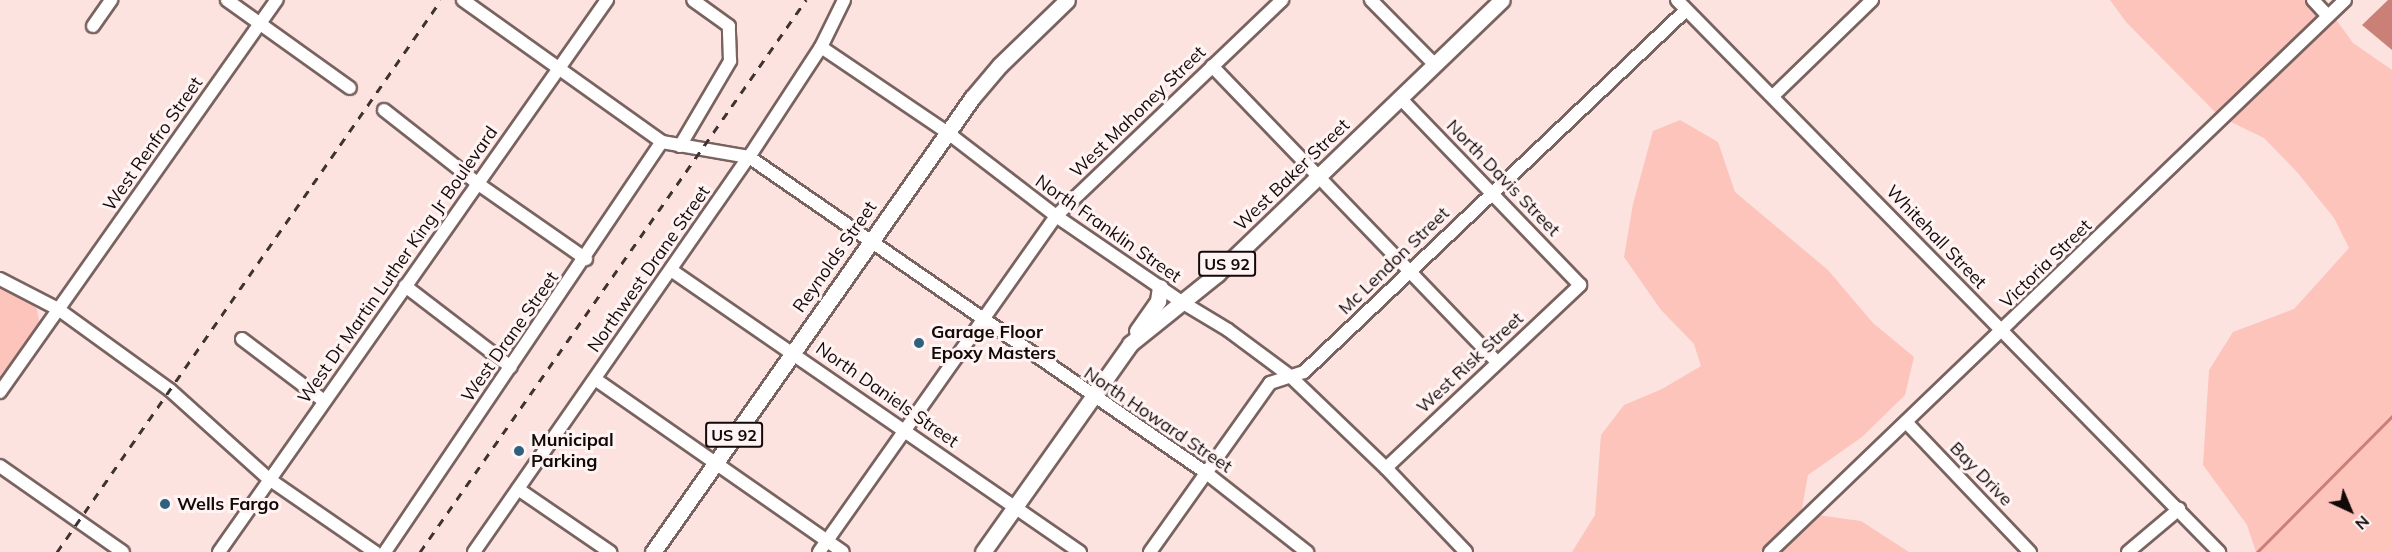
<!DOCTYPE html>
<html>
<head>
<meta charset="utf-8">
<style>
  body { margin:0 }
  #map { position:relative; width:2392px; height:552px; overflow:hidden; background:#fde3df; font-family:Mulish,sans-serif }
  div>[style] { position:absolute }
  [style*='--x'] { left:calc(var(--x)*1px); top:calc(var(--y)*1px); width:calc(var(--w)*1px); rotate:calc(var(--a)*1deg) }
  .green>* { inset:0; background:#fdc4bc }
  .water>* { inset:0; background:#ca8076 }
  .stream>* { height:3px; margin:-1.5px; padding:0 1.5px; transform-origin:1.5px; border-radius:1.5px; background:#ca8076 }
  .roads { filter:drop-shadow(2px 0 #796360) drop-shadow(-2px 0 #796360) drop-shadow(0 2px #796360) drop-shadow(0 -2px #796360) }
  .minor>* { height:12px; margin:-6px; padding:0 6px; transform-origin:6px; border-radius:6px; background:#fff }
  .major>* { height:15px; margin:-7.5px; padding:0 7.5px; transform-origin:7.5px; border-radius:7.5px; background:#fff }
  .rail>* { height:3px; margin-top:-1.5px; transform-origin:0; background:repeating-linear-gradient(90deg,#3e3331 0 8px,transparent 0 16px) }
  .dots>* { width:16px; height:16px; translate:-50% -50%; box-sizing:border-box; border:3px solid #fff4f3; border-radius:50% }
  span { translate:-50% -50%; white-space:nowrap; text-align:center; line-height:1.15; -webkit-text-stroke:6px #fff4f3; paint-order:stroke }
  .shield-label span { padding:2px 4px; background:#fff4f3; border:2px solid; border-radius:4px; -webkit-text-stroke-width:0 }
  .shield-label { font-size:16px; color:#120a09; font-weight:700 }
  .street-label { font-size:18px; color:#120a09 }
  .poi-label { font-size:18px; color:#120a09; font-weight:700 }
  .left { translate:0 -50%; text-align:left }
  .north { position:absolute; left:2320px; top:480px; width:60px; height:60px; -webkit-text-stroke:4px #fff4f3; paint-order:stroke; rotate:136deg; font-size:16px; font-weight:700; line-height:24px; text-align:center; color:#120a09 }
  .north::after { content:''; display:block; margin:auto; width:21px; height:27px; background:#120a09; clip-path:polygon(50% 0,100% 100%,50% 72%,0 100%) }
</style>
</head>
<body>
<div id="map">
  <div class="green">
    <div style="clip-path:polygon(2110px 0,2305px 0,2320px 15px,2217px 114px,2126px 22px)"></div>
    <div style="clip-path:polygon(2335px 18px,2353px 43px,2392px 70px,2392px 552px,2256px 552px,2247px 525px,2203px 465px,2209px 370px,2233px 332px,2294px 309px,2349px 248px,2334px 218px,2297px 172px,2264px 138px,2229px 121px)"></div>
    <div style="clip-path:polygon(1680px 120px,1718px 142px,1735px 192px,1828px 270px,1873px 323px,1914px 357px,1905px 395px,1862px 437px,1808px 475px,1801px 514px,1761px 552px,1572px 552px,1595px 515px,1601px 435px,1624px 405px,1662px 389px,1701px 366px,1694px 344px,1661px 310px,1624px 257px,1633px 204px,1653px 131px)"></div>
    <div style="clip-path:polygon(0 288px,30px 303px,37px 309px,40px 326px,0 384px)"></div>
    <div style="clip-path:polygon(1817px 515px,1861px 521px,1909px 552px,1779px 552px)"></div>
  </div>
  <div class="water">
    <div style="clip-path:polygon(2388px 0,2392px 0,2392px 50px,2362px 25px)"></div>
  </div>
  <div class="stream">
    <div style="--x:2257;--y:552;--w:192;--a:-45.2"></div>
  </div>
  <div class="roads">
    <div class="minor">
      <div style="--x:227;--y:0;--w:151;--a:35.6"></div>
      <div style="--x:463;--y:0;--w:244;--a:35.5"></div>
      <div style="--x:662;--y:142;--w:88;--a:9.8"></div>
      <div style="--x:749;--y:157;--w:554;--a:34.64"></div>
      <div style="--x:1205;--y:472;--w:130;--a:38.1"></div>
      <div style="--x:1371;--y:0;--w:91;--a:45.4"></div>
      <div style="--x:1677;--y:0;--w:774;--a:45.52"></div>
      <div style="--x:2313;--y:0;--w:22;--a:47"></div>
      <div style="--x:93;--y:26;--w:32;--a:-55"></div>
      <div style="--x:821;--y:47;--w:153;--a:34.1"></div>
      <div style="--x:948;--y:133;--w:136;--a:37.5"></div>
      <div style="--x:1056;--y:216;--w:150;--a:34.4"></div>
      <div style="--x:1180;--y:301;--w:56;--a:31.1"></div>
      <div style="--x:1228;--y:330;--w:77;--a:36.6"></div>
      <div style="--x:1290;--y:376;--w:133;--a:43.8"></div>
      <div style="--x:1386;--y:468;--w:116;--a:46.4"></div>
      <div style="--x:1212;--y:66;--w:409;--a:46.1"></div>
      <div style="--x:1773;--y:96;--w:138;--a:-44.1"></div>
      <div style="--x:384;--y:110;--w:118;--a:38.1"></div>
      <div style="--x:477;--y:183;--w:133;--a:34.9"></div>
      <div style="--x:680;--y:146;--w:99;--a:-59.5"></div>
      <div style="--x:730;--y:61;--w:35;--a:-92"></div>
      <div style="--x:729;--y:26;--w:44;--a:-144.2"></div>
      <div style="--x:671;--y:270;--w:497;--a:34.6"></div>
      <div style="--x:0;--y:279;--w:65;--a:27.3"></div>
      <div style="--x:58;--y:309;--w:138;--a:35.9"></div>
      <div style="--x:170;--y:390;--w:133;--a:42"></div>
      <div style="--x:269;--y:479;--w:129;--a:34.6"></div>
      <div style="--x:405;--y:286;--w:133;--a:37.4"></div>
      <div style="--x:242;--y:339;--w:103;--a:37.1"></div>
      <div style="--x:595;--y:379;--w:302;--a:34.9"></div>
      <div style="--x:0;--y:392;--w:480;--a:-54.8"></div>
      <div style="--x:1906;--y:422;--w:180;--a:46.4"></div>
      <div style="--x:0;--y:466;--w:150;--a:35"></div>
      <div style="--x:1386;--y:468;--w:267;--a:-43.3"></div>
      <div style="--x:1580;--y:285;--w:260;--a:-133.9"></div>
      <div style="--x:518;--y:489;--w:112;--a:34.4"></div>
      <div style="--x:219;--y:552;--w:675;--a:-54.9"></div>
      <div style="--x:385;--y:552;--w:495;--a:-56"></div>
      <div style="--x:474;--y:552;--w:481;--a:-55.2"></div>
      <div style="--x:749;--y:157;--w:131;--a:-56.8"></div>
      <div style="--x:821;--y:47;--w:52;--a:-63.9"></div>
      <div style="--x:819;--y:552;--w:411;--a:-54.8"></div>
      <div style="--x:1056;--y:216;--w:313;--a:-43.7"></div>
      <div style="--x:1150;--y:552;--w:207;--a:-54.6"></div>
      <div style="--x:1270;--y:383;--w:36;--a:-18"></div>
      <div style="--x:1304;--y:372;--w:526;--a:-43.46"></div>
      <div style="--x:1770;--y:552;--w:797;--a:-43.83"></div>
      <div style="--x:2128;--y:552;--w:67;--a:-40.1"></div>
    </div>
    <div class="major">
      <div style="--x:1137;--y:331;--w:37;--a:-55"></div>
      <div style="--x:1158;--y:301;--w:14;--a:-82"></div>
      <div style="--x:653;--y:552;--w:555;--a:-54.91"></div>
      <div style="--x:972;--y:98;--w:43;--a:-49.7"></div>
      <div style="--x:1000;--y:65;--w:93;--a:-44.1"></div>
      <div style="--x:983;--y:552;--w:255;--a:-54.7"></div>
      <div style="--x:1130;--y:344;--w:112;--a:-38.8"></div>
      <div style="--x:1217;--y:274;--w:395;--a:-43.9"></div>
    </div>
  </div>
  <div class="rail">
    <div style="--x:57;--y:552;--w:672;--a:-55.18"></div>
    <div style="--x:420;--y:552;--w:674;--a:-55.04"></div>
  </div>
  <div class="dots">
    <div style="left:919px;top:343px;background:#2f607e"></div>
    <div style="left:519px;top:451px;background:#2f607e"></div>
    <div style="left:165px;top:504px;background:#2f607e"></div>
  </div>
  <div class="shield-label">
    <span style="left:1227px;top:264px">US 92</span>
    <span style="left:734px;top:435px">US 92</span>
  </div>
  <div class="street-label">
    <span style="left:1138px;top:112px;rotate:-44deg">West Mahoney Street</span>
    <span style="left:153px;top:144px;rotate:-55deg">West Renfro Street</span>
    <span style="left:1292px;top:175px;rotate:-44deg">West Baker Street</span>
    <span style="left:1503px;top:178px;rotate:46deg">North Davis Street</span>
    <span style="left:1108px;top:229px;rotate:35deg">North Franklin Street</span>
    <span style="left:1936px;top:237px;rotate:46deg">Whitehall Street</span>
    <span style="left:835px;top:257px;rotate:-55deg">Reynolds Street</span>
    <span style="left:1394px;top:261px;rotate:-44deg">Mc Lendon Street</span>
    <span style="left:2046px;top:264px;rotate:-44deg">Victoria Street</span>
    <span style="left:398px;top:265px;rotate:-55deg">West Dr Martin Luther King Jr Boulevard</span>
    <span style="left:649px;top:269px;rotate:-55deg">Northwest Drane Street</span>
    <span style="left:510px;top:337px;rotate:-55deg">West Drane Street</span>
    <span style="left:1470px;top:363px;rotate:-43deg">West Risk Street</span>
    <span style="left:887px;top:395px;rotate:35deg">North Daniels Street</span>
    <span style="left:1158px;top:420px;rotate:34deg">North Howard Street</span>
    <span style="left:1981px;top:474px;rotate:46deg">Bay Drive</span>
  </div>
  <div class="poi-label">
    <span class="left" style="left:931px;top:343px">Garage Floor<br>Epoxy Masters</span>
    <span class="left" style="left:531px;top:451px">Municipal<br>Parking</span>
    <span class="left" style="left:177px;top:504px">Wells Fargo</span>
  </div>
  <div class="north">N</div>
</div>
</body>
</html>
